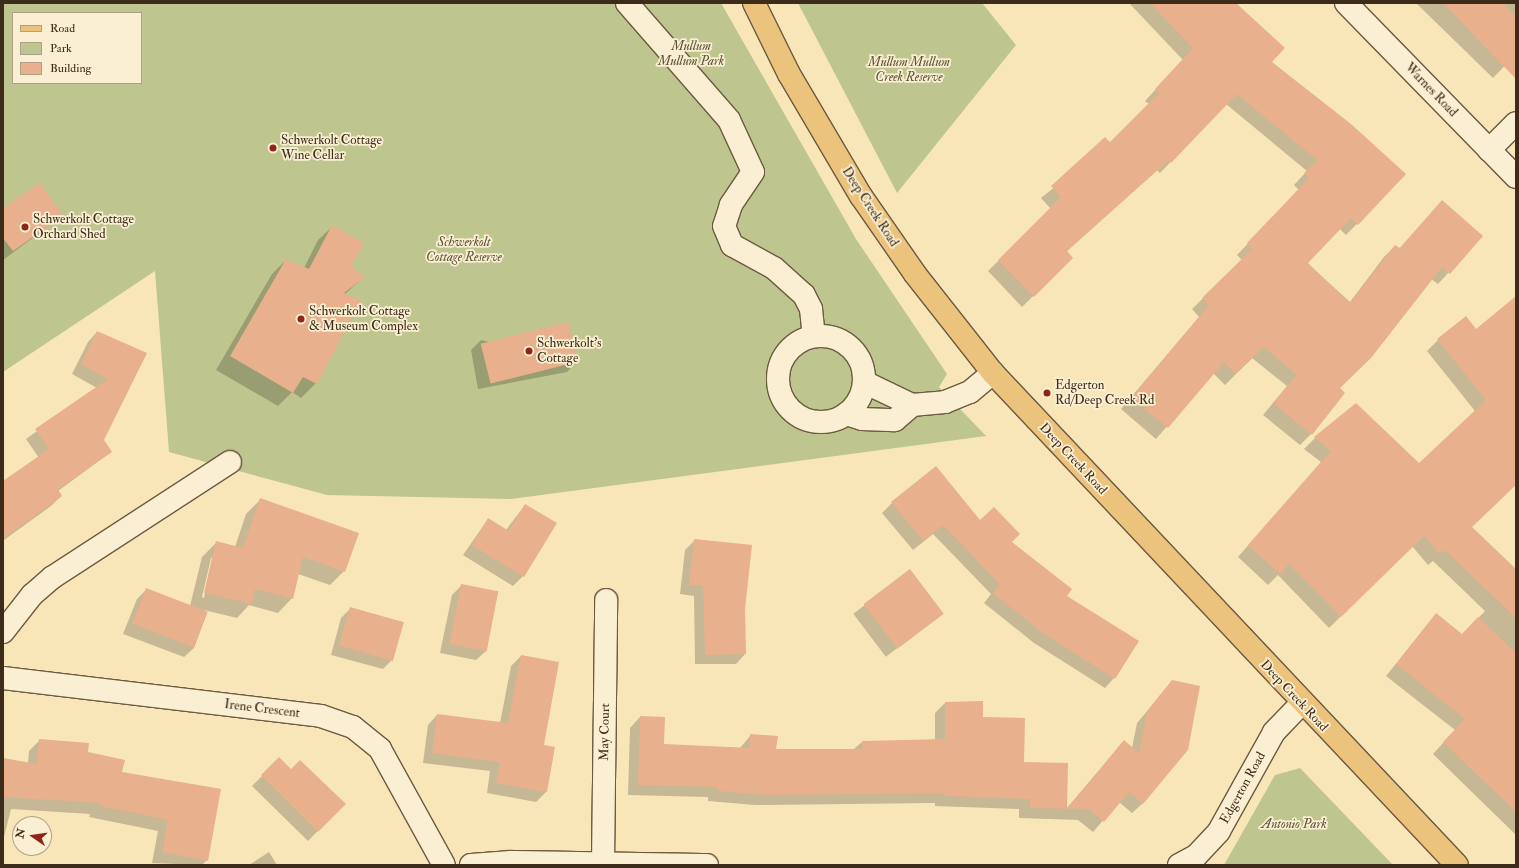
<!DOCTYPE html>
<html>
<head>
<meta charset="utf-8">
<style>
  body { margin:0 }
  #map { position:relative; width:1519px; height:868px; overflow:hidden; background:#f8e6b9; font-family:"IM FELL Double Pica",serif }
  div>[style] { position:absolute }
  [style*='--x'] { left:calc(var(--x)*1px); top:calc(var(--y)*1px); width:calc(var(--w)*1px); rotate:calc(var(--a)*1deg) }
  .green>* { inset:0; background:#bec58f }
  .shadow>* { inset:0; background:#0003; transform-origin:0 0 }
  .building>* { inset:0; background:#e8b08c; transform-origin:0 0 }
  .roads { filter:drop-shadow(1px 0 #6c5a42) drop-shadow(-1px 0 #6c5a42) drop-shadow(0 1px #6c5a42) drop-shadow(0 -1px #6c5a42) }
  .minor>* { height:22px; margin:-11px; padding:0 11px; transform-origin:11px; border-radius:11px; background:#faefd2 }
  .minor>.ring { margin:-11px; padding:0; box-sizing:content-box; background:none; border:22px solid #faefd2; border-radius:50% }
  .major>* { height:22px; margin:-11px; padding:0 11px; transform-origin:11px; border-radius:11px; background:#ecc37c }
  .dots>* { width:11px; height:11px; translate:-50% -50%; box-sizing:border-box; border:2px solid #faefd2; border-radius:50% }
  span { translate:-50% -50%; white-space:nowrap; text-align:center; line-height:1.15; -webkit-text-stroke:3.5px #faefd2; paint-order:stroke }
  .park-label { font-size:13px; color:#5e5238; font-style:italic }
  .street-label { font-size:13px; color:#3e2c1b }
  .poi-label { font-size:13px; color:#3e2c1b }
  .left { translate:0 -50%; text-align:left }
  .frame { position:absolute; inset:0; border:4px solid #3e2c1b; pointer-events:none }
  .legend { position:absolute; left:12px; top:12px; width:130px; height:72px; box-sizing:border-box; background:#faefd2; border:1px solid #afa189; margin:0; padding:5px 7px; list-style:none; font-size:12px; color:#3e2c1b }
  .legend li { display:flex; align-items:center; gap:8px; height:20px }
  .legend b { width:20px; border:1px solid #afa189 }
  .north { position:absolute; left:12px; top:816px; width:40px; height:40px; box-sizing:border-box; background:#faefd2; border:1px solid #afa189; border-radius:50%; rotate:283deg; font-size:11px; font-weight:700; line-height:16px; text-align:center; color:#3e2c1b }
  .north::after { content:''; display:block; margin:auto; width:14px; height:18px; background:#8f2418; clip-path:polygon(50% 0,100% 100%,50% 72%,0 100%) }
</style>
</head>
<body>
<div id="map">
  <div class="green">
    <div style="clip-path:polygon(evenodd,3px 3px,721px 3px,856px 239px,947px 374px,939px 387px,986px 436px,511px 499px,327px 495px,169px 452px,155px 271px,3px 372px,3px 3px,13px 13px,141px 13px,141px 83px,13px 83px,13px 13px)"></div>
    <div style="clip-path:polygon(798px 3px,982px 3px,1016px 45px,897px 193px)"></div>
    <div style="clip-path:polygon(1300px 768px,1393px 865px,1224px 865px,1275px 775px)"></div>
  </div>
  <div class="shadow">
    <div style="clip-path:polygon(1129px 3px,1221px 3px,1270px 62px,1405px 175px,1346px 235px,1340px 229px,1307px 263px,1350px 302px,1384px 257px,1395px 246px,1399px 249px,1442px 201px,1482px 236px,1438px 284px,1431px 279px,1339px 388px,1311px 434px,1300px 445px,1263px 415px,1287px 386px,1252px 358px,1225px 385px,1213px 373px,1156px 439px,1121px 409px,1199px 317px,1192px 309px,1242px 260px,1237px 255px,1299px 190px,1294px 185px,1307px 171px,1226px 104px,1160px 173px,1157px 170px,1066px 252px,1072px 258px,1022px 307px,988px 271px,1051px 209px,1041px 198px,1110px 143px,1149px 104px,1145px 101px,1183px 60px)"></div>
    <div style="clip-path:polygon(1416px 3px,1516px 3px,1516px 54px,1493px 78px)"></div>
    <div style="clip-path:polygon(3px 209px,62px 216px,3px 260px)"></div>
    <div style="clip-path:polygon(333px 226px,349px 268px,364px 277px,345px 294px,360px 301px,316px 383px,301px 398px,292px 392px,278px 406px,216px 370px,272px 274px,286px 260px,304px 268px,318px 240px)"></div>
    <div style="clip-path:polygon(1516px 298px,1516px 460px,1460px 517px,1516px 570px,1516px 835px,1433px 754px,1455px 730px,1386px 676px,1436px 614px,1462px 635px,1485px 611px,1433px 561px,1428px 565px,1412px 546px,1329px 628px,1278px 575px,1268px 585px,1238px 557px,1321px 462px,1304px 449px,1315px 438px,1419px 465px,1475px 411px,1427px 351px,1438px 340px,1476px 330px)"></div>
    <div style="clip-path:polygon(97px 332px,145px 354px,103px 440px,111px 452px,58px 491px,61px 496px,51px 506px,4px 540px,3px 544px,3px 483px,39px 458px,26px 439px,97px 388px,72px 374px,88px 342px)"></div>
    <div style="clip-path:polygon(481px 340px,577px 362px,567px 372px,478px 389px,471px 350px)"></div>
    <div style="clip-path:polygon(evenodd,260px 500px,344px 571px,330px 585px,298px 574px,292px 598px,278px 613px,249px 605px,237px 618px,204px 610px,207px 613px,194px 648px,184px 657px,123px 634px,137px 599px,147px 589px,190px 606px,202px 557px,217px 542px,235px 547px,246px 514px,260px 500px,211px 558px,213px 558px,204px 598px,202px 597px,211px 558px)"></div>
    <div style="clip-path:polygon(892px 503px,980px 521px,1011px 542px,1114px 678px,1105px 688px,1034px 643px,984px 603px,991px 594px,933px 534px,913px 550px,882px 513px)"></div>
    <div style="clip-path:polygon(525px 505px,523px 576px,513px 586px,463px 555px,488px 519px,506px 530px)"></div>
    <div style="clip-path:polygon(695px 540px,744px 609px,745px 654px,736px 664px,695px 664px,694px 596px,680px 594px,685px 550px)"></div>
    <div style="left:910px;top:571px;width:54px;height:71px;rotate:53deg"></div>
    <div style="clip-path:polygon(462px 585px,486px 651px,476px 660px,440px 653px,452px 595px)"></div>
    <div style="clip-path:polygon(351px 608px,403px 622px,393px 659px,383px 669px,331px 655px,341px 618px)"></div>
    <div style="clip-path:polygon(521px 656px,542px 746px,554px 748px,546px 792px,536px 802px,487px 793px,490px 771px,423px 763px,428px 725px,437px 715px,500px 723px,511px 666px)"></div>
    <div style="clip-path:polygon(1173px 681px,1143px 803px,1132px 813px,1119px 802px,1093px 832px,1078px 820px,1019px 818px,1019px 809px,935px 806px,935px 803px,755px 805px,708px 801px,708px 797px,628px 795px,630px 728px,640px 717px,663px 745px,740px 748px,751px 735px,775px 750px,853px 750px,862px 742px,935px 740px,935px 713px,945px 703px,982px 718px,1023px 763px,1067px 764px,1066px 809px,1124px 741px,1132px 748px,1137px 723px)"></div>
    <div style="clip-path:polygon(40px 740px,87px 753px,121px 773px,220px 789px,207px 860px,202px 865px,152px 863px,158px 831px,89px 817px,90px 814px,11px 809px,3px 841px,3px 759px,28px 763px,29px 751px)"></div>
    <div style="clip-path:polygon(279px 759px,291px 771px,344px 804px,308px 841px,252px 786px)"></div>
    <div style="clip-path:polygon(269px 852px,277px 865px,249px 865px)"></div>
  </div>
  <div class="building">
    <div style="clip-path:polygon(1150px 3px,1236px 3px,1285px 48px,1272px 62px,1351px 124px,1406px 174px,1358px 225px,1351px 218px,1308px 263px,1346px 300px,1351px 302px,1395px 245px,1400px 248px,1442px 200px,1483px 236px,1450px 274px,1442px 267px,1371px 358px,1340px 388px,1345px 393px,1312px 435px,1273px 403px,1297px 375px,1264px 347px,1236px 374px,1224px 362px,1168px 428px,1131px 398px,1209px 305px,1202px 298px,1252px 249px,1247px 243px,1309px 178px,1304px 173px,1317px 160px,1237px 94px,1171px 163px,1169px 160px,1067px 251px,1073px 258px,1034px 297px,998px 260px,1061px 197px,1051px 186px,1105px 137px,1110px 142px,1159px 93px,1155px 89px,1193px 48px)"></div>
    <div style="clip-path:polygon(1443px 3px,1503px 3px,1516px 17px,1516px 79px)"></div>
    <div style="clip-path:polygon(40px 183px,63px 216px,13px 251px,3px 238px,3px 208px)"></div>
    <div style="clip-path:polygon(332px 225px,364px 243px,351px 267px,365px 277px,344px 293px,361px 301px,317px 384px,303px 377px,293px 393px,230px 356px,286px 259px,309px 269px)"></div>
    <div style="clip-path:polygon(1516px 296px,1516px 485px,1472px 527px,1516px 569px,1516px 618px,1445px 550px,1440px 554px,1424px 536px,1341px 617px,1289px 564px,1280px 574px,1248px 545px,1331px 451px,1314px 437px,1356px 403px,1419px 463px,1486px 400px,1437px 339px,1466px 316px,1476px 329px)"></div>
    <div style="left:568px;top:322px;width:41px;height:90px;rotate:76deg"></div>
    <div style="clip-path:polygon(97px 331px,147px 353px,104px 440px,112px 452px,58px 489px,62px 496px,3px 539px,3px 481px,49px 449px,35px 429px,108px 379px,81px 364px)"></div>
    <div style="clip-path:polygon(936px 466px,980px 520px,994px 507px,1020px 534px,1012px 542px,1072px 589px,1067px 596px,1139px 641px,1115px 679px,1043px 633px,993px 593px,1000px 584px,943px 525px,923px 541px,891px 502px)"></div>
    <div style="clip-path:polygon(260px 498px,359px 533px,345px 572px,303px 557px,293px 599px,255px 589px,252px 604px,204px 593px,216px 541px,243px 548px)"></div>
    <div style="clip-path:polygon(525px 504px,557px 523px,524px 577px,472px 545px,488px 518px,509px 531px)"></div>
    <div style="clip-path:polygon(694px 539px,752px 545px,745px 609px,746px 654px,705px 655px,703px 586px,689px 585px)"></div>
    <div style="left:910px;top:569px;width:56px;height:58px;rotate:53deg"></div>
    <div style="left:461px;top:584px;width:38px;height:61px;rotate:11deg"></div>
    <div style="left:146px;top:588px;width:66px;height:38px;rotate:21deg"></div>
    <div style="left:350px;top:607px;width:56px;height:40px;rotate:16deg"></div>
    <div style="clip-path:polygon(1436px 613px,1462px 634px,1478px 617px,1516px 653px,1516px 812px,1443px 742px,1465px 719px,1396px 664px)"></div>
    <div style="clip-path:polygon(521px 655px,559px 662px,544px 745px,555px 747px,547px 792px,496px 783px,500px 762px,432px 753px,437px 714px,508px 723px)"></div>
    <div style="clip-path:polygon(1172px 680px,1200px 686px,1188px 750px,1143px 804px,1129px 792px,1104px 822px,1089px 809px,1030px 808px,1030px 799px,945px 796px,945px 793px,766px 795px,718px 791px,718px 787px,638px 785px,640px 716px,665px 717px,664px 744px,750px 748px,750px 734px,778px 736px,776px 749px,862px 749px,862px 741px,945px 739px,945px 702px,983px 701px,983px 717px,1025px 718px,1024px 762px,1068px 763px,1067px 809px,1124px 740px,1139px 753px,1147px 711px)"></div>
    <div style="clip-path:polygon(39px 739px,89px 743px,88px 752px,125px 760px,122px 772px,221px 789px,208px 861px,162px 852px,168px 820px,100px 806px,100px 803px,3px 797px,3px 758px,37px 764px)"></div>
    <div style="clip-path:polygon(279px 757px,291px 769px,300px 760px,346px 804px,318px 832px,261px 775px)"></div>
  </div>
  <div class="roads">
    <div class="minor">
      <div style="--x:627;--y:3;--w:155;--a:48.9"></div>
      <div style="--x:729;--y:120;--w:57;--a:65.2"></div>
      <div style="--x:753;--y:172;--w:40;--a:124"></div>
      <div style="--x:731;--y:205;--w:22;--a:108"></div>
      <div style="--x:724;--y:226;--w:21;--a:67"></div>
      <div style="--x:732;--y:245;--w:48;--a:28.7"></div>
      <div style="--x:774;--y:268;--w:40;--a:42"></div>
      <div style="--x:804;--y:295;--w:16;--a:63"></div>
      <div style="--x:811;--y:309;--w:27;--a:84"></div>
      <div style="--x:1346;--y:3;--w:243;--a:45.7"></div>
      <div style="--x:1489;--y:150;--w:38;--a:-45"></div>
      <div class="ring" style="left:778px;top:336px;width:64px;height:64px"></div>
      <div style="--x:864;--y:382;--w:53;--a:25.6"></div>
      <div style="--x:912;--y:405;--w:33;--a:-5"></div>
      <div style="--x:945;--y:402;--w:27;--a:-22"></div>
      <div style="--x:970;--y:392;--w:30;--a:-40"></div>
      <div style="--x:846;--y:414;--w:17;--a:17"></div>
      <div style="--x:862;--y:419;--w:33;--a:2"></div>
      <div style="--x:895;--y:420;--w:23;--a:-41"></div>
      <div style="--x:3;--y:632;--w:47;--a:-51.9"></div>
      <div style="--x:32;--y:595;--w:28;--a:-41"></div>
      <div style="--x:53;--y:577;--w:211;--a:-33"></div>
      <div style="--x:3;--y:678;--w:320;--a:6.8"></div>
      <div style="--x:321;--y:716;--w:34;--a:19"></div>
      <div style="--x:353;--y:727;--w:35;--a:39"></div>
      <div style="--x:380;--y:749;--w:132;--a:61.1"></div>
      <div style="--x:603;--y:863;--w:263;--a:-89.3"></div>
      <div style="--x:471;--y:865;--w:40;--a:-4.3"></div>
      <div style="--x:511;--y:862;--w:196;--a:0.9"></div>
      <div style="--x:1179;--y:865;--w:19;--a:-28"></div>
      <div style="--x:1196;--y:856;--w:34;--a:-47"></div>
      <div style="--x:1219;--y:831;--w:113;--a:-60.9"></div>
      <div style="--x:1274;--y:732;--w:39;--a:-46"></div>
    </div>
    <div class="major">
      <div style="--x:754;--y:3;--w:79;--a:63.8"></div>
      <div style="--x:789;--y:74;--w:142;--a:59.5"></div>
      <div style="--x:861;--y:196;--w:95;--a:55.3"></div>
      <div style="--x:915;--y:274;--w:126;--a:51.8"></div>
      <div style="--x:993;--y:373;--w:676;--a:46.68"></div>
    </div>
  </div>
  <div class="dots">
    <div style="left:273px;top:148px;background:#8f2418"></div>
    <div style="left:25px;top:227px;background:#8f2418"></div>
    <div style="left:301px;top:319px;background:#8f2418"></div>
    <div style="left:529px;top:351px;background:#8f2418"></div>
    <div style="left:1047px;top:393px;background:#8f2418"></div>
  </div>
  <div class="park-label">
    <span style="left:691px;top:54px">Mullum<br>Mullum Park</span>
    <span style="left:909px;top:70px">Mullum Mullum<br>Creek Reserve</span>
    <span style="left:464px;top:250px">Schwerkolt<br>Cottage Reserve</span>
    <span style="left:1294px;top:824px">Antonio Park</span>
  </div>
  <div class="street-label">
    <span style="left:1431px;top:90px;rotate:46deg">Warnes Road</span>
    <span style="left:870px;top:207px;rotate:57deg">Deep Creek Road</span>
    <span style="left:1073px;top:459px;rotate:47deg">Deep Creek Road</span>
    <span style="left:1294px;top:696px;rotate:47deg">Deep Creek Road</span>
    <span style="left:262px;top:709px;rotate:7deg">Irene Crescent</span>
    <span style="left:605px;top:732px;rotate:-89deg">May Court</span>
    <span style="left:1243px;top:788px;rotate:-61deg">Edgerton Road</span>
  </div>
  <div class="poi-label">
    <span class="left" style="left:281px;top:148px">Schwerkolt Cottage<br>Wine Cellar</span>
    <span class="left" style="left:33px;top:227px">Schwerkolt Cottage<br>Orchard Shed</span>
    <span class="left" style="left:309px;top:319px">Schwerkolt Cottage<br>&amp; Museum Complex</span>
    <span class="left" style="left:537px;top:351px">Schwerkolt's<br>Cottage</span>
    <span class="left" style="left:1055px;top:393px">Edgerton<br>Rd/Deep Creek Rd</span>
  </div>
  <div class="frame"></div>
  <ul class="legend">
  <li><b style="height:5px;background:#ecc37c"></b>Road</li>
  <li><b style="height:11px;background:#bec58f"></b>Park</li>
  <li><b style="height:11px;background:#e8b08c"></b>Building</li>
  </ul>
  <div class="north">N</div>
</div>
</body>
</html>
